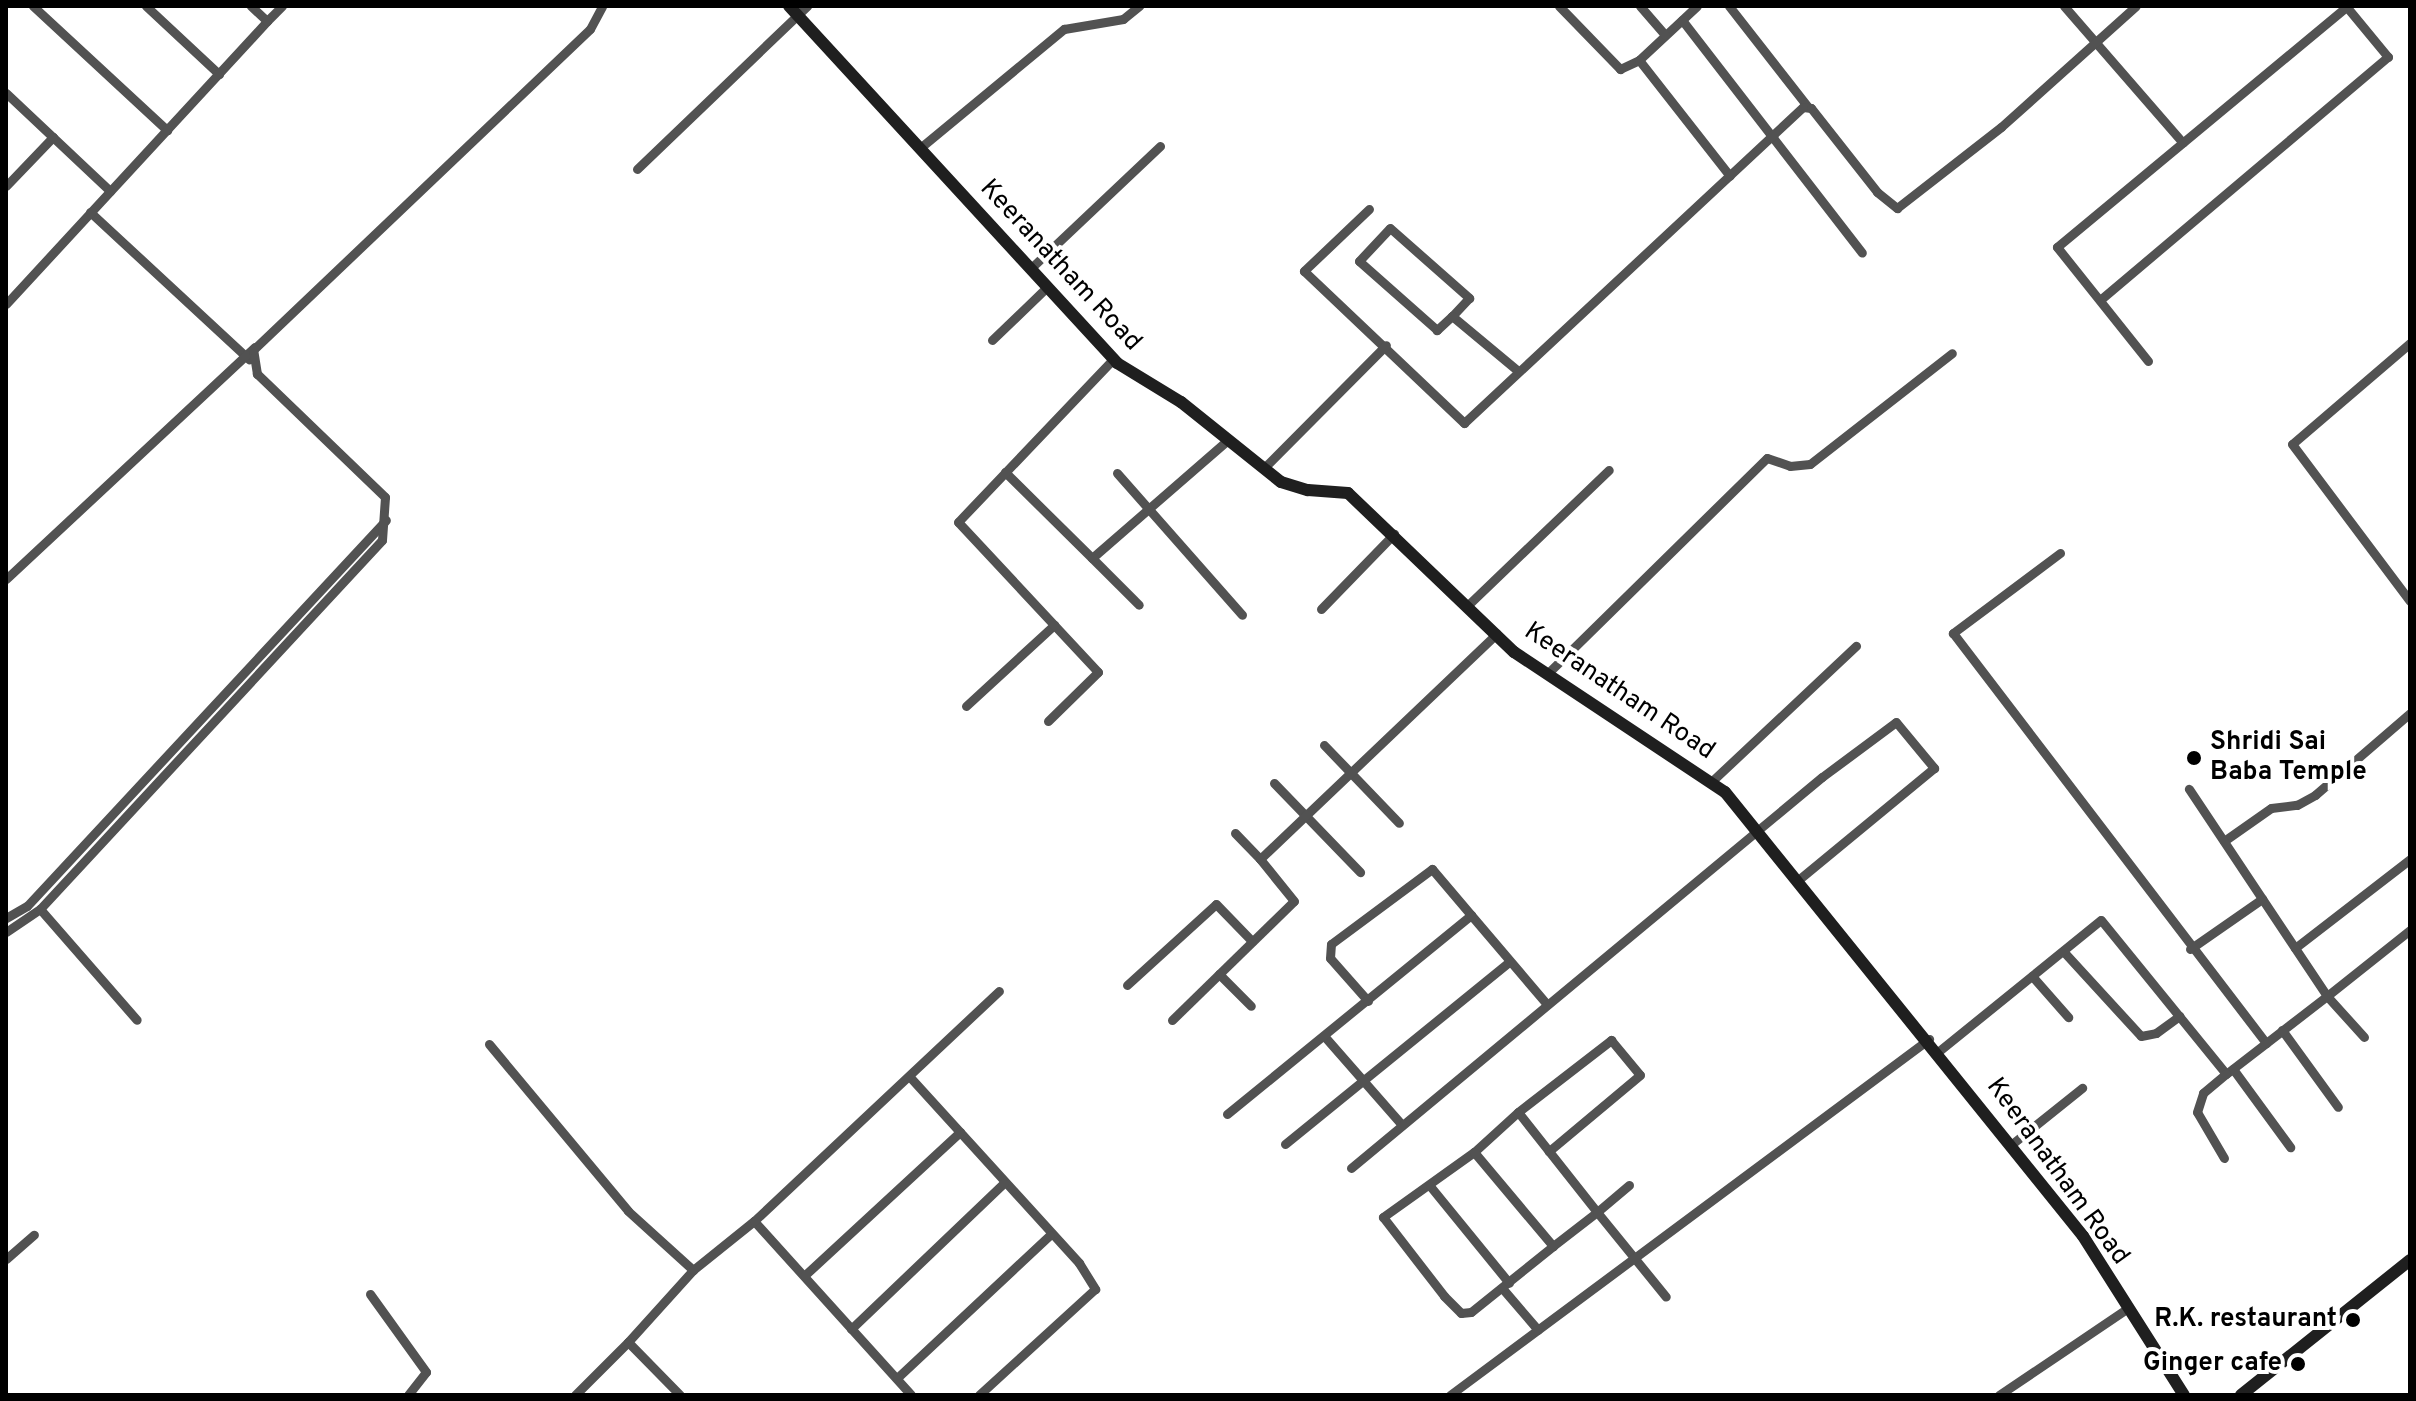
<!DOCTYPE html>
<html>
<head>
<meta charset="utf-8">
<style>
  body { margin:0 }
  #map { position:relative; width:2416px; height:1401px; overflow:hidden; background:#fff; font-family:Overpass,sans-serif }
  div>[style] { position:absolute }
  [style*='--x'] { left:calc(var(--x)*1px); top:calc(var(--y)*1px); width:calc(var(--w)*1px); rotate:calc(var(--a)*1deg) }
  .street>* { height:9px; margin:-4.5px; padding:0 4.5px; transform-origin:4.5px; border-radius:4.5px; background:#525252 }
  .secondary>* { height:12px; margin:-6px; padding:0 6px; transform-origin:6px; border-radius:6px; background:#1f1f1f }
  .dots>* { width:22px; height:22px; translate:-50% -50%; box-sizing:border-box; border:4px solid #fff; border-radius:50% }
  span { translate:-50% -50%; white-space:nowrap; text-align:center; line-height:1.15; -webkit-text-stroke:8px #fff; paint-order:stroke }
  .street-label { font-size:26px; color:#000 }
  .poi-label { font-size:26px; color:#000; font-weight:700 }
  .left { translate:0 -50%; text-align:left }
  .right { translate:-100% -50%; text-align:right }
  .frame { position:absolute; inset:0; border:8px solid #000; pointer-events:none }
</style>
</head>
<body>
<div id="map">
  <div class="street">
    <div style="--x:33;--y:6;--w:183;--a:42.8"></div>
    <div style="--x:146;--y:6;--w:100;--a:43"></div>
    <div style="--x:1559;--y:6;--w:88;--a:45.9"></div>
    <div style="--x:1620;--y:69;--w:21;--a:-25"></div>
    <div style="--x:1639;--y:60;--w:79;--a:-43"></div>
    <div style="--x:1640;--y:6;--w:38;--a:49"></div>
    <div style="--x:1729;--y:6;--w:127;--a:52"></div>
    <div style="--x:2064;--y:6;--w:181;--a:49"></div>
    <div style="--x:1682;--y:20;--w:294;--a:52.3"></div>
    <div style="--x:267;--y:21;--w:21;--a:-45"></div>
    <div style="--x:1639;--y:60;--w:147;--a:51.9"></div>
    <div style="--x:6;--y:93;--w:143;--a:43.3"></div>
    <div style="--x:920;--y:148;--w:187;--a:-39.6"></div>
    <div style="--x:1064;--y:29;--w:60;--a:-9.6"></div>
    <div style="--x:1123;--y:19;--w:21;--a:-39"></div>
    <div style="--x:637;--y:169;--w:236;--a:-43.8"></div>
    <div style="--x:6;--y:186;--w:68;--a:-46.2"></div>
    <div style="--x:1369;--y:209;--w:90;--a:136.4"></div>
    <div style="--x:1304;--y:271;--w:221;--a:43.5"></div>
    <div style="--x:1464;--y:423;--w:463;--a:-43"></div>
    <div style="--x:1803;--y:107;--w:8;--a:7"></div>
    <div style="--x:1811;--y:108;--w:107;--a:51.8"></div>
    <div style="--x:1877;--y:192;--w:26;--a:39"></div>
    <div style="--x:1897;--y:208;--w:132;--a:-37.9"></div>
    <div style="--x:2001;--y:127;--w:181;--a:-41.9"></div>
    <div style="--x:90;--y:212;--w:217;--a:42.8"></div>
    <div style="--x:1030;--y:269;--w:179;--a:-43.4"></div>
    <div style="--x:2100;--y:300;--w:377;--a:-40.2"></div>
    <div style="--x:2388;--y:57;--w:66;--a:-129.5"></div>
    <div style="--x:6;--y:304;--w:385;--a:-47.3"></div>
    <div style="--x:267;--y:21;--w:22;--a:-137"></div>
    <div style="--x:1452;--y:316;--w:21;--a:137"></div>
    <div style="--x:1437;--y:330;--w:104;--a:-138.5"></div>
    <div style="--x:1359;--y:261;--w:45;--a:-46.8"></div>
    <div style="--x:1390;--y:228;--w:106;--a:41.5"></div>
    <div style="--x:1469;--y:298;--w:25;--a:133"></div>
    <div style="--x:1452;--y:316;--w:86;--a:39.8"></div>
    <div style="--x:992;--y:340;--w:76;--a:-43.9"></div>
    <div style="--x:2410;--y:343;--w:155;--a:139.4"></div>
    <div style="--x:2292;--y:444;--w:196;--a:53.1"></div>
    <div style="--x:2148;--y:361;--w:146;--a:-128.6"></div>
    <div style="--x:2057;--y:247;--w:377;--a:-39.7"></div>
    <div style="--x:1264;--y:468;--w:173;--a:-45.2"></div>
    <div style="--x:1005;--y:472;--w:122;--a:44.7"></div>
    <div style="--x:1092;--y:558;--w:181;--a:-41"></div>
    <div style="--x:1117;--y:473;--w:189;--a:48.6"></div>
    <div style="--x:2060;--y:553;--w:134;--a:143.2"></div>
    <div style="--x:1953;--y:633;--w:516;--a:52.64"></div>
    <div style="--x:1092;--y:558;--w:66;--a:45"></div>
    <div style="--x:6;--y:579;--w:340;--a:-43"></div>
    <div style="--x:1468;--y:605;--w:195;--a:-43.8"></div>
    <div style="--x:1321;--y:609;--w:105;--a:-45.8"></div>
    <div style="--x:1547;--y:674;--w:308;--a:-44.5"></div>
    <div style="--x:1767;--y:458;--w:24;--a:19"></div>
    <div style="--x:1790;--y:466;--w:20;--a:-6"></div>
    <div style="--x:1810;--y:464;--w:180;--a:-38"></div>
    <div style="--x:966;--y:706;--w:120;--a:-42.6"></div>
    <div style="--x:1048;--y:721;--w:70;--a:-44.4"></div>
    <div style="--x:1098;--y:672;--w:205;--a:-133"></div>
    <div style="--x:958;--y:522;--w:225;--a:-46.4"></div>
    <div style="--x:1324;--y:745;--w:108;--a:46.1"></div>
    <div style="--x:1711;--y:782;--w:199;--a:-43.2"></div>
    <div style="--x:1274;--y:783;--w:124;--a:46"></div>
    <div style="--x:1235;--y:833;--w:36;--a:46"></div>
    <div style="--x:2224;--y:841;--w:57;--a:-35.1"></div>
    <div style="--x:2271;--y:808;--w:26;--a:-7"></div>
    <div style="--x:2297;--y:805;--w:21;--a:-29"></div>
    <div style="--x:2315;--y:795;--w:125;--a:-40.8"></div>
    <div style="--x:40;--y:909;--w:147;--a:48.9"></div>
    <div style="--x:6;--y:918;--w:24;--a:-30"></div>
    <div style="--x:27;--y:906;--w:527;--a:-47.08"></div>
    <div style="--x:6;--y:932;--w:41;--a:-34.1"></div>
    <div style="--x:40;--y:909;--w:503;--a:-47.17"></div>
    <div style="--x:382;--y:540;--w:43;--a:-86"></div>
    <div style="--x:385;--y:497;--w:178;--a:-136.1"></div>
    <div style="--x:257;--y:374;--w:24;--a:-99"></div>
    <div style="--x:253;--y:350;--w:465;--a:-43.6"></div>
    <div style="--x:590;--y:29;--w:26;--a:-62"></div>
    <div style="--x:2295;--y:948;--w:145;--a:-37.7"></div>
    <div style="--x:2190;--y:949;--w:88;--a:-34.8"></div>
    <div style="--x:2063;--y:951;--w:115;--a:47.5"></div>
    <div style="--x:2141;--y:1036;--w:15;--a:-11"></div>
    <div style="--x:2156;--y:1033;--w:29;--a:-36"></div>
    <div style="--x:1219;--y:974;--w:45;--a:45"></div>
    <div style="--x:2032;--y:976;--w:55;--a:48.7"></div>
    <div style="--x:1127;--y:985;--w:120;--a:-42.3"></div>
    <div style="--x:1216;--y:904;--w:52;--a:45.8"></div>
    <div style="--x:1368;--y:1001;--w:57;--a:-131.5"></div>
    <div style="--x:1330;--y:958;--w:14;--a:-86"></div>
    <div style="--x:1331;--y:944;--w:126;--a:-36.6"></div>
    <div style="--x:1432;--y:869;--w:60;--a:49.7"></div>
    <div style="--x:1172;--y:1020;--w:170;--a:-44.3"></div>
    <div style="--x:1294;--y:901;--w:54;--a:-129"></div>
    <div style="--x:1260;--y:859;--w:327;--a:-43.6"></div>
    <div style="--x:2282;--y:1030;--w:95;--a:54"></div>
    <div style="--x:1325;--y:1037;--w:117;--a:48.8"></div>
    <div style="--x:2364;--y:1037;--w:55;--a:-132.1"></div>
    <div style="--x:2327;--y:996;--w:106;--a:-38.5"></div>
    <div style="--x:489;--y:1044;--w:217;--a:50.2"></div>
    <div style="--x:628;--y:1211;--w:88;--a:42.2"></div>
    <div style="--x:1939;--y:1051;--w:208;--a:-39"></div>
    <div style="--x:2101;--y:920;--w:198;--a:50.9"></div>
    <div style="--x:2226;--y:1074;--w:128;--a:-37.7"></div>
    <div style="--x:2327;--y:996;--w:249;--a:-123.7"></div>
    <div style="--x:2233;--y:1069;--w:97;--a:53.8"></div>
    <div style="--x:909;--y:1076;--w:253;--a:47.7"></div>
    <div style="--x:1079;--y:1263;--w:31;--a:58"></div>
    <div style="--x:1095;--y:1289;--w:157;--a:137.6"></div>
    <div style="--x:1518;--y:1112;--w:118;--a:-37.7"></div>
    <div style="--x:1611;--y:1040;--w:45;--a:50.4"></div>
    <div style="--x:1640;--y:1075;--w:119;--a:140.1"></div>
    <div style="--x:1227;--y:1114;--w:315;--a:-39.2"></div>
    <div style="--x:1471;--y:915;--w:116;--a:49.6"></div>
    <div style="--x:1285;--y:1144;--w:289;--a:-39.1"></div>
    <div style="--x:2012;--y:1144;--w:90;--a:-38.7"></div>
    <div style="--x:1474;--y:1152;--w:112;--a:144.5"></div>
    <div style="--x:1383;--y:1217;--w:100;--a:52.3"></div>
    <div style="--x:1444;--y:1296;--w:24;--a:45"></div>
    <div style="--x:1461;--y:1313;--w:10;--a:-6"></div>
    <div style="--x:1471;--y:1312;--w:105;--a:-38.8"></div>
    <div style="--x:2224;--y:1158;--w:53;--a:-120.4"></div>
    <div style="--x:2197;--y:1112;--w:20;--a:-72"></div>
    <div style="--x:2203;--y:1093;--w:30;--a:-40"></div>
    <div style="--x:1351;--y:1168;--w:612;--a:-39.7"></div>
    <div style="--x:1822;--y:777;--w:92;--a:-36.6"></div>
    <div style="--x:1896;--y:722;--w:60;--a:50.4"></div>
    <div style="--x:1934;--y:768;--w:176;--a:140.5"></div>
    <div style="--x:1629;--y:1185;--w:42;--a:139.8"></div>
    <div style="--x:1597;--y:1212;--w:127;--a:-128.3"></div>
    <div style="--x:1518;--y:1112;--w:59;--a:137.7"></div>
    <div style="--x:1474;--y:1152;--w:123;--a:50"></div>
    <div style="--x:1553;--y:1246;--w:56;--a:-37.7"></div>
    <div style="--x:1597;--y:1212;--w:109;--a:50.9"></div>
    <div style="--x:1430;--y:1186;--w:125;--a:50.8"></div>
    <div style="--x:754;--y:1221;--w:234;--a:47.9"></div>
    <div style="--x:6;--y:1259;--w:37;--a:-41"></div>
    <div style="--x:805;--y:1275;--w:211;--a:-42.7"></div>
    <div style="--x:1502;--y:1288;--w:55;--a:49.4"></div>
    <div style="--x:370;--y:1294;--w:96;--a:54.3"></div>
    <div style="--x:426;--y:1372;--w:29;--a:128"></div>
    <div style="--x:851;--y:1329;--w:211;--a:-43.7"></div>
    <div style="--x:628;--y:1342;--w:97;--a:-47.9"></div>
    <div style="--x:693;--y:1270;--w:78;--a:-38.8"></div>
    <div style="--x:754;--y:1221;--w:336;--a:-43.2"></div>
    <div style="--x:897;--y:1378;--w:209;--a:-43.1"></div>
    <div style="--x:575;--y:1395;--w:75;--a:-45"></div>
    <div style="--x:628;--y:1342;--w:74;--a:45.5"></div>
    <div style="--x:1450;--y:1395;--w:597;--a:-36.62"></div>
    <div style="--x:1999;--y:1395;--w:156;--a:-34"></div>
  </div>
  <div class="secondary">
    <div style="--x:789;--y:6;--w:485;--a:47.4"></div>
    <div style="--x:1117;--y:363;--w:75;--a:31.4"></div>
    <div style="--x:1181;--y:402;--w:128;--a:38.7"></div>
    <div style="--x:1281;--y:482;--w:28;--a:17"></div>
    <div style="--x:1308;--y:490;--w:40;--a:4.3"></div>
    <div style="--x:1348;--y:493;--w:230;--a:43.8"></div>
    <div style="--x:1514;--y:652;--w:253;--a:33.6"></div>
    <div style="--x:1725;--y:792;--w:570;--a:51.12"></div>
    <div style="--x:2083;--y:1236;--w:188;--a:57.6"></div>
    <div style="--x:2241;--y:1395;--w:216;--a:-38.6"></div>
  </div>
  <div class="dots">
    <div style="left:2194px;top:758px;background:#000"></div>
    <div style="left:2353px;top:1320px;background:#000"></div>
    <div style="left:2298px;top:1364px;background:#000"></div>
  </div>
  <div class="street-label">
    <span style="left:1060px;top:266px;rotate:47deg">Keeranatham Road</span>
    <span style="left:1619px;top:692px;rotate:34deg">Keeranatham Road</span>
    <span style="left:2057px;top:1172px;rotate:54deg">Keeranatham Road</span>
  </div>
  <div class="poi-label">
    <span class="left" style="left:2210px;top:758px">Shridi Sai<br>Baba Temple</span>
    <span class="right" style="left:2337px;top:1320px">R.K. restaurant</span>
    <span class="right" style="left:2282px;top:1364px">Ginger cafe</span>
  </div>
  <div class="frame"></div>
</div>
</body>
</html>
